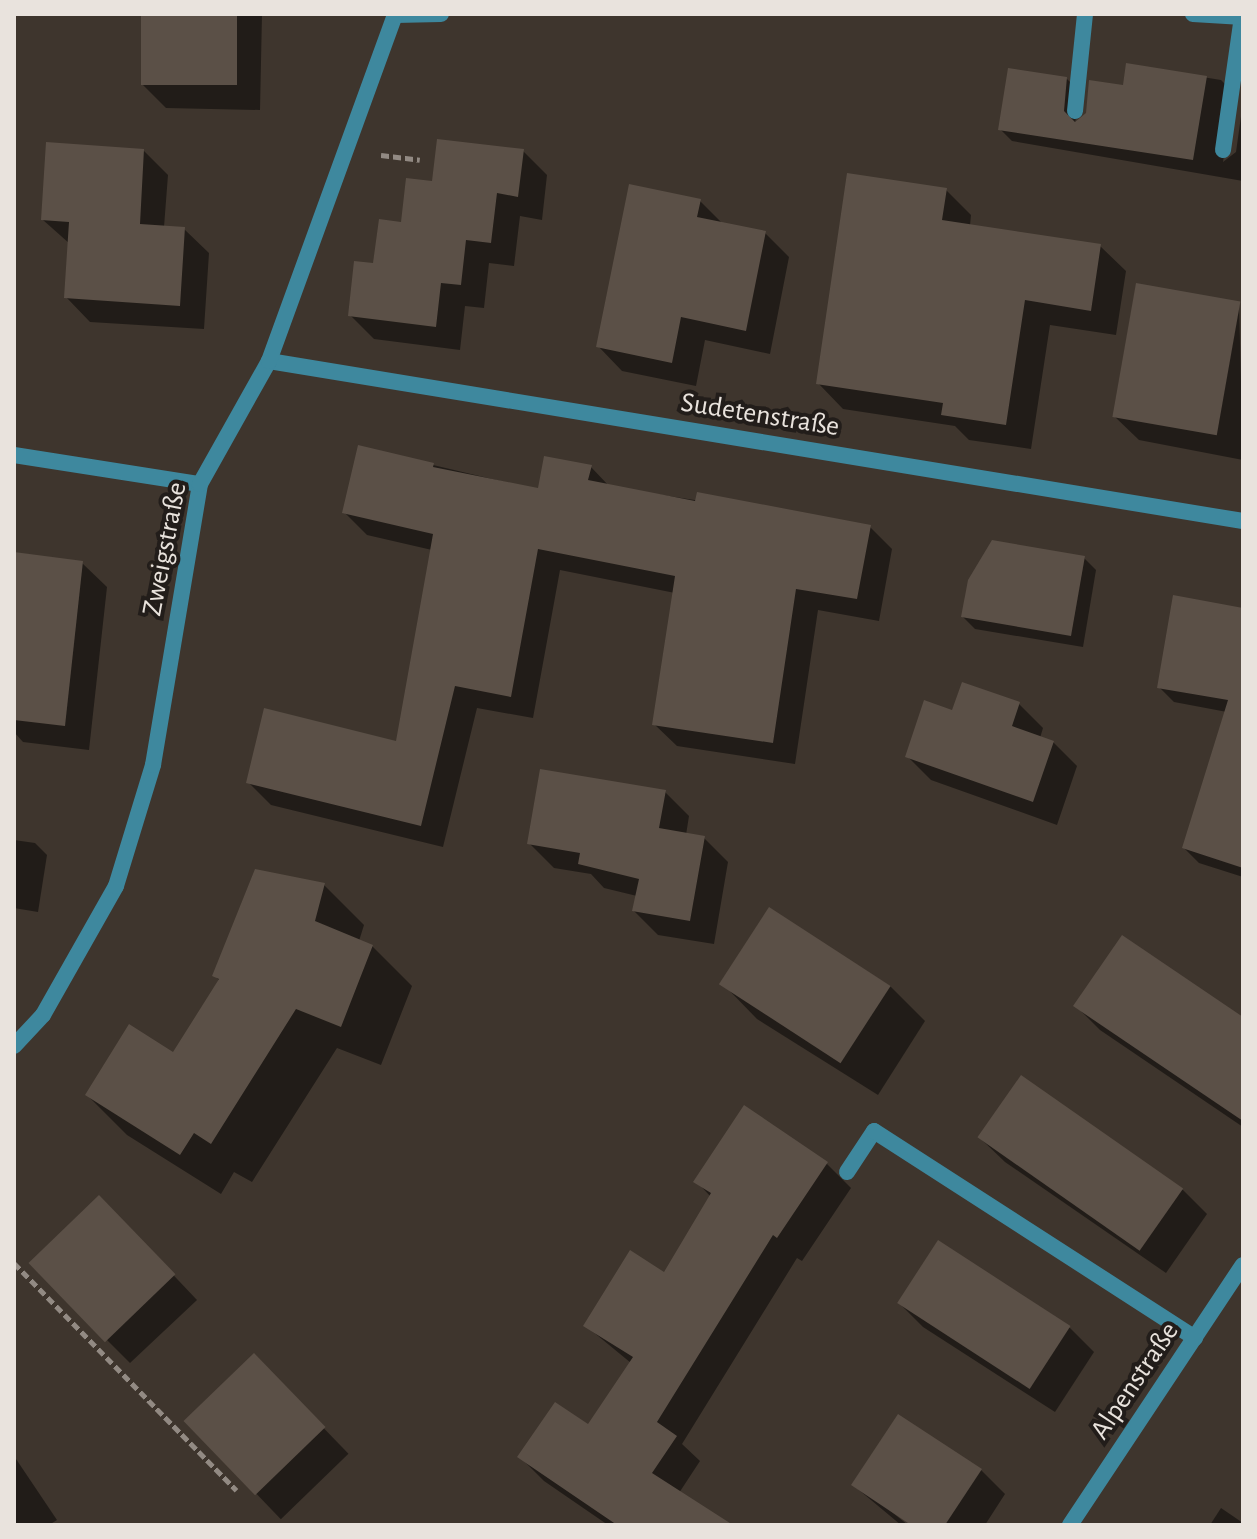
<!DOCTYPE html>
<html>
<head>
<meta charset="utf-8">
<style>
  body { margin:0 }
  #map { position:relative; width:1257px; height:1539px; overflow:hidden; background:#3e352d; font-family:"Alegreya Sans",sans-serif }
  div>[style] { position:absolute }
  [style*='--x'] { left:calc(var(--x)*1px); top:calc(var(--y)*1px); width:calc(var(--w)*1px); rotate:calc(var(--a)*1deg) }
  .shadow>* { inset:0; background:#0007; transform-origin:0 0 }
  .building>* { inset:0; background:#5b5047; transform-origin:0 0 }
  .path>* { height:5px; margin-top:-2.5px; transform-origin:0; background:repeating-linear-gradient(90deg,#928a83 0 8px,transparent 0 12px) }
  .service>* { height:16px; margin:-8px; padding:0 8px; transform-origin:8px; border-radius:8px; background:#3e889e }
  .minor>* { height:16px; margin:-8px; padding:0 8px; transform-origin:8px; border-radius:8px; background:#3e889e }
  span { translate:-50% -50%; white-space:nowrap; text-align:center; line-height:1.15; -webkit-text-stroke:8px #221d1a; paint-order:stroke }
  .street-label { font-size:28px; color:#e9e3dd }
  .frame { position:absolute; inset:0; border:16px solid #e9e3dd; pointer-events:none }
</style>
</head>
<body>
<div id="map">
  <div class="shadow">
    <div style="clip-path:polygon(143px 14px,262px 14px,260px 110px,166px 108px,142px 84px)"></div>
    <div style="clip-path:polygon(1128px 65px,1221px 80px,1233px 92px,1223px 162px,1236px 152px,1243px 102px,1243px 181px,1012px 141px,1000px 129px,1067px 79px,1079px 91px,1075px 124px,1124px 87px)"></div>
    <div style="clip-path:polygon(144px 151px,168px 175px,164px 227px,184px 229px,209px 253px,204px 329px,90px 322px,66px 297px,70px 244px,43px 220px)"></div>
    <div style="clip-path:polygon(523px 151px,547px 175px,542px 220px,520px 216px,514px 266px,489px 263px,484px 308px,465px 306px,460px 350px,374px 339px,350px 315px,375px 266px,434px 183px)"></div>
    <div style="clip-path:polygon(946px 190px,971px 215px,970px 226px,1100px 246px,1126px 271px,1116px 335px,1050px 325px,1031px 449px,969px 440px,955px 426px,843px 409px,818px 383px)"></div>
    <div style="clip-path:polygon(700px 201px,724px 225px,765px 233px,789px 257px,770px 354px,705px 340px,696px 386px,622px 371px,598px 346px)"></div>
    <div style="clip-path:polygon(1239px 304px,1243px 460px,1139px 440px,1114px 416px)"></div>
    <div style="clip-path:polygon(433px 465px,539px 490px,591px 467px,610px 487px,870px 527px,892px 549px,879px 621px,818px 610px,795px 764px,677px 746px,654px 724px,675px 593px,560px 570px,533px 718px,477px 708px,443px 847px,271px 805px,248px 782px,398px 744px,432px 550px,367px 535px,344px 512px)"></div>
    <div style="clip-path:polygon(1084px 558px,1096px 570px,1083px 647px,975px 629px,963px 617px)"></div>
    <div style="clip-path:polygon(82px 563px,107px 587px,89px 750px,23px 742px,14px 732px,14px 580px)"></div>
    <div style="clip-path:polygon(1243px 610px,1243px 877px,1199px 863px,1184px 848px,1227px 712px,1174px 702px,1159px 687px)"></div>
    <div style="clip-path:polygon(1019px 704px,1043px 728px,1040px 738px,1053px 742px,1077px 766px,1057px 825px,931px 780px,907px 756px,954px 712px)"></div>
    <div style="clip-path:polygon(665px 792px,689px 816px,686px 835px,704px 838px,728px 862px,714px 944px,658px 935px,634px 911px,637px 896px,604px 888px,591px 874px,554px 868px,529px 843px)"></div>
    <div style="clip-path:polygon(14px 840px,35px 843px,47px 855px,38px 912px,14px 908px)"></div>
    <div style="clip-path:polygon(324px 885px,364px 925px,359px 941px,372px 946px,412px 986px,381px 1065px,337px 1048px,252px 1182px,234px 1172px,221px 1194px,127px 1135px,87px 1095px,174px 1055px,220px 981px,214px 975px)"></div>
    <div style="clip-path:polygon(770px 910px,890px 986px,925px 1021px,878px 1095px,757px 1019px,723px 984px)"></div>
    <div style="clip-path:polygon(1076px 1006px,1243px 1020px,1243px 1127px,1100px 1030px)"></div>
    <div style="clip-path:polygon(980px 1138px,1183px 1190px,1207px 1214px,1166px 1273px,1005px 1162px)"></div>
    <div style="clip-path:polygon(827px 1164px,851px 1188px,802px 1261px,797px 1258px,682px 1444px,700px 1461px,679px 1493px,729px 1525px,608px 1525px,544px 1481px,520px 1457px,589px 1427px,631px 1363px,586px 1326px,665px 1274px,711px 1197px,696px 1181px)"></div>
    <div style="clip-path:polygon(123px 1222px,197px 1300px,130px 1363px,106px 1339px)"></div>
    <div style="clip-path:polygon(899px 1303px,1070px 1328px,1094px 1352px,1055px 1412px,923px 1327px)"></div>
    <div style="left:254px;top:1356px;width:136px;height:94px;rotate:46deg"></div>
    <div style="clip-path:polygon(14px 1456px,57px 1520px,49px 1525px,14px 1525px)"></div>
    <div style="clip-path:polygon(981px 1470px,1005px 1494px,985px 1525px,915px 1525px,878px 1501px,908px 1525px,901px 1525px,853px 1485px)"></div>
    <div style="clip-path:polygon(1221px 1508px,1243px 1523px,1243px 1525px,1210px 1525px)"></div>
  </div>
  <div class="building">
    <div style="left:141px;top:14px;width:96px;height:71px"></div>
    <div style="clip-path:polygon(1126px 63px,1207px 76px,1193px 160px,998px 130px,1008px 68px,1067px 77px,1064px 111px,1075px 122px,1086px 113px,1089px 80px,1123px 85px)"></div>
    <div style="clip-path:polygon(437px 139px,524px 149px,518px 197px,497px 193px,491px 243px,466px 240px,461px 285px,441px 283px,436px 327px,348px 316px,354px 261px,373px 263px,379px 219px,401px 222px,406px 178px,432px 181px)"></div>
    <div style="clip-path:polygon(46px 142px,144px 149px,140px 224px,185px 227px,180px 306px,64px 298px,69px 222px,41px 220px)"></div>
    <div style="clip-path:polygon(847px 173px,947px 188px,942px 220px,1101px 244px,1091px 311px,1025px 300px,1006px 425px,941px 415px,943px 403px,816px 384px)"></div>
    <div style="clip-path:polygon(629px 184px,701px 199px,697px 217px,766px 231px,746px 331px,681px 317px,672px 363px,596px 347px)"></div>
    <div style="left:1136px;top:283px;width:106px;height:136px;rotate:10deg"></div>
    <div style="clip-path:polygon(358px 445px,434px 463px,433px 467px,538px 488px,544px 456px,592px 465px,588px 480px,695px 501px,697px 492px,871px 525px,857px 599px,796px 589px,773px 743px,652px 725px,675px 576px,538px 549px,511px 697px,455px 686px,421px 826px,246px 783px,264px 708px,396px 741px,433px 534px,342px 513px)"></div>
    <div style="clip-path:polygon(992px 540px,1085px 556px,1071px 636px,961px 617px,968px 580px)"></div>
    <div style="clip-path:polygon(14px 552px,83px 561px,65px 726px,14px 720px)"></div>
    <div style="clip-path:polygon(1173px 595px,1243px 608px,1243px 868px,1182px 848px,1228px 700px,1157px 688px)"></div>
    <div style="clip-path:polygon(962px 682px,1020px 702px,1012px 726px,1054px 741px,1033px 802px,905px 757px,924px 700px,952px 710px)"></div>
    <div style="clip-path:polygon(540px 769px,666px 790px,659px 828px,705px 836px,690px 921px,632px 911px,639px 879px,578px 864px,580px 853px,527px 844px)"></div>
    <div style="clip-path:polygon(255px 869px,325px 883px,315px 921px,373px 945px,341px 1027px,296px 1009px,211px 1144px,194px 1133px,180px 1155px,85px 1095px,129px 1024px,173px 1052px,219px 979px,212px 976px)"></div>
    <div style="left:769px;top:907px;width:145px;height:92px;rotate:33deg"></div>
    <div style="clip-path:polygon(1122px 935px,1243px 1017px,1243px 1121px,1073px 1006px)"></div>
    <div style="left:1021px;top:1075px;width:198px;height:76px;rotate:35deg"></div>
    <div style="clip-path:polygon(744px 1105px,828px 1162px,777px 1238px,773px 1235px,657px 1422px,677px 1436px,652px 1473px,733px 1525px,617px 1525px,517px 1457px,555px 1402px,588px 1424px,633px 1357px,583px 1326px,630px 1250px,664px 1272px,711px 1193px,693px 1182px)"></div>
    <div style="left:99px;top:1195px;width:110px;height:98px;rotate:46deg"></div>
    <div style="left:938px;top:1240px;width:158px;height:75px;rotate:33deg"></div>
    <div style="left:254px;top:1353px;width:103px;height:98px;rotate:46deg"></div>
    <div style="clip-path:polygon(898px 1414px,982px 1469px,945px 1525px,911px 1525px,851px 1485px)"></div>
  </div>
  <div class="path">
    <div style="--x:381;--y:155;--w:39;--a:7"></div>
    <div style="--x:14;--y:1263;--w:318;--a:45.6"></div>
  </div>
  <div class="service">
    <div style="--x:1075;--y:111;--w:98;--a:-84.1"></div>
    <div style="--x:1223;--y:150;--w:134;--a:-81.9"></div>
    <div style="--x:847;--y:1172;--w:49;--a:-56.6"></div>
    <div style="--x:874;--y:1131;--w:382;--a:32.8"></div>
  </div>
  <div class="minor">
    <div style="--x:1193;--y:14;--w:50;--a:3.4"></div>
    <div style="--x:395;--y:15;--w:46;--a:-1.2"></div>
    <div style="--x:269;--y:361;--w:987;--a:9.33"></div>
    <div style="--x:14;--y:455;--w:188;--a:8.9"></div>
    <div style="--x:14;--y:1046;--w:42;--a:-46.9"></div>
    <div style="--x:43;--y:1015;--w:148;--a:-60.5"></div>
    <div style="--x:116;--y:886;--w:127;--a:-73"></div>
    <div style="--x:153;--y:765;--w:285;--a:-80.5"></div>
    <div style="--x:200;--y:484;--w:141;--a:-60.7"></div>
    <div style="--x:269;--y:361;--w:369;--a:-70"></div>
    <div style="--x:1070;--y:1525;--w:312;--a:-56.4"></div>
  </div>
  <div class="street-label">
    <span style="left:760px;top:415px;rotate:9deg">Sudetenstraße</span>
    <span style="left:165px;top:549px;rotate:-79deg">Zweigstraße</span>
    <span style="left:1135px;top:1381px;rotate:-56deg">Alpenstraße</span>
  </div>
  <div class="frame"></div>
</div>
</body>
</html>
